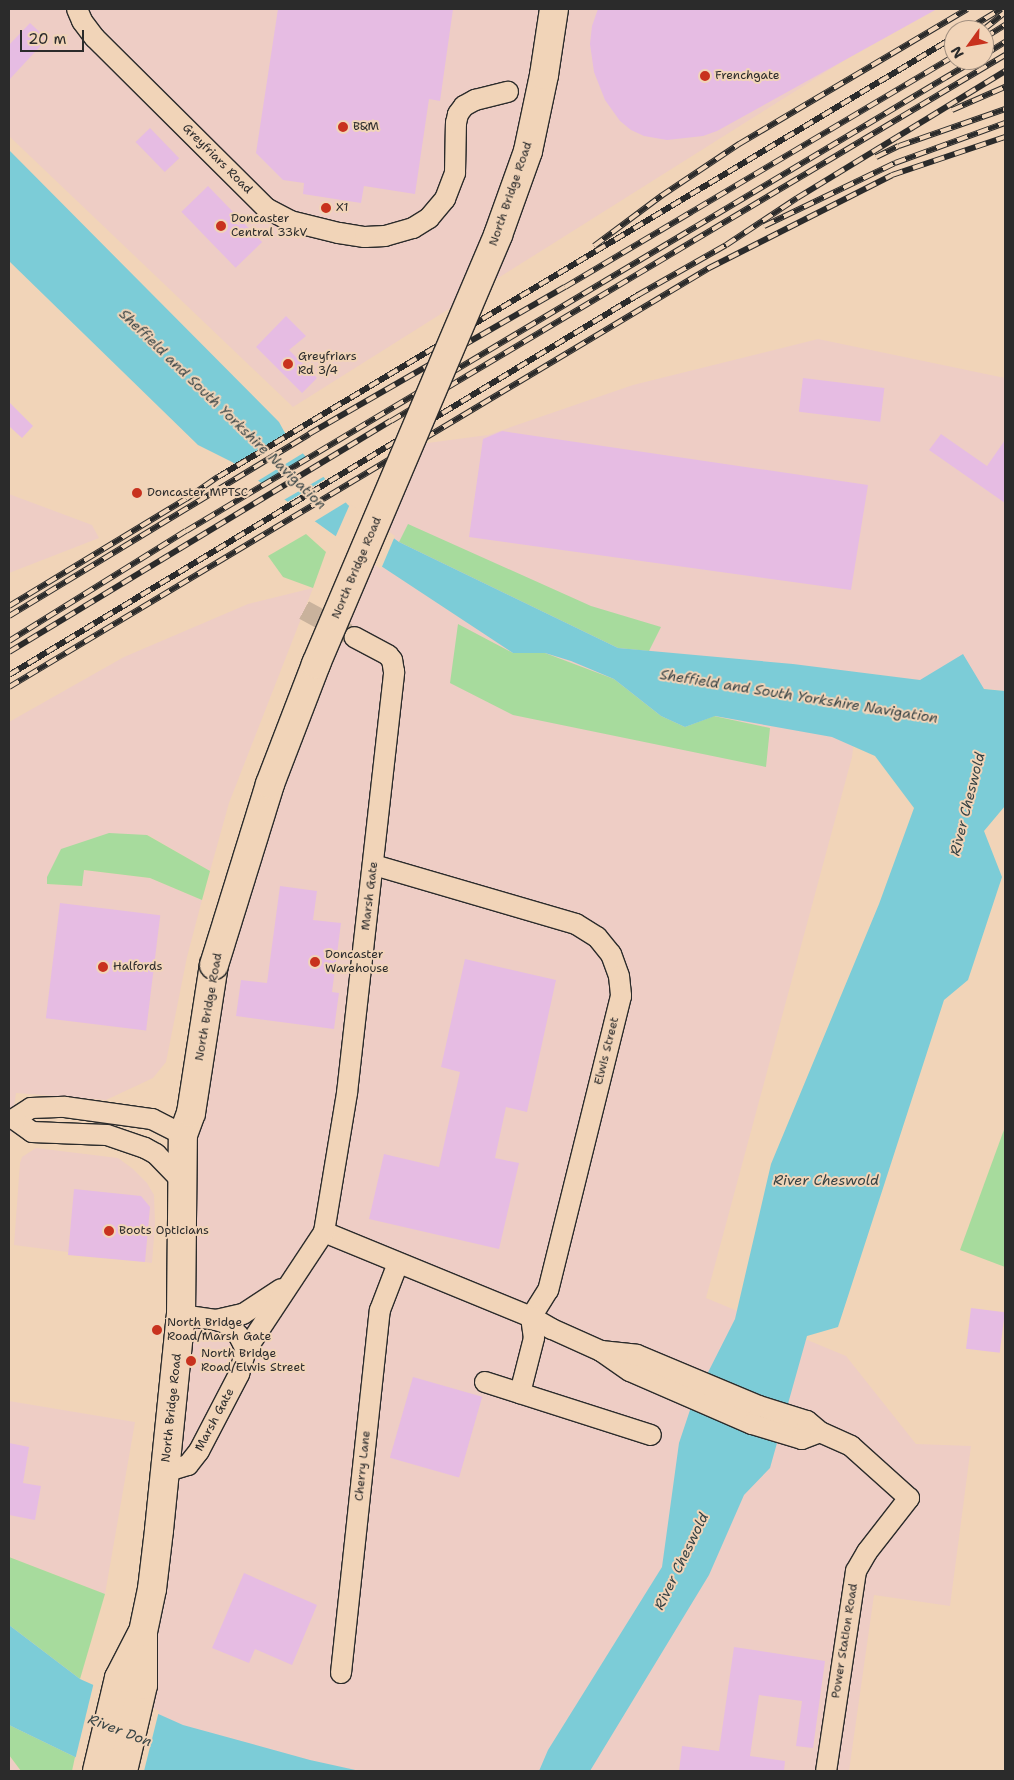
<!DOCTYPE html>
<html>
<head>
<meta charset="utf-8">
<style>
  body { margin:0 }
  #map { position:relative; width:1014px; height:1780px; overflow:hidden; background:#f1d4b8; font-family:"Shantell Sans",sans-serif }
  div>[style] { position:absolute }
  [style*='--x'] { left:calc(var(--x)*1px); top:calc(var(--y)*1px); width:calc(var(--w)*1px); rotate:calc(var(--a)*1deg) }
  .built>* { inset:0; background:#eecdc5 }
  .green>* { inset:0; background:#a7db9d }
  .water>* { inset:0; background:#7cccd7 }
  .pier>* { inset:0; background:#f1d4b8 }
  .building>* { inset:0; background:#e6bce3; transform-origin:0 0 }
  .street-tunnel>* { height:20px; margin-top:-10px; transform-origin:0; background:repeating-linear-gradient(90deg,#c9b29c 0 20px,transparent 0 30px) }
  .roads { filter:drop-shadow(1px 0 #2b2b2b) drop-shadow(-1px 0 #2b2b2b) drop-shadow(0 1px #2b2b2b) drop-shadow(0 -1px #2b2b2b) }
  .street>* { height:20px; margin:-10px; padding:0 10px; transform-origin:10px; border-radius:10px; background:#f1d4b8 }
  .secondary>* { height:28px; margin:-14px; padding:0 14px; transform-origin:14px; border-radius:14px; background:#f1d4b8 }
  .rail>* { height:5.5px; margin-top:-2.75px; transform-origin:0; background:repeating-linear-gradient(90deg,#f1d4b8 0 11px,#2b2b2b 0 22px); box-sizing:border-box; border-block:1px solid #2b2b2b }
  .bridges { filter:drop-shadow(1px 0 #2b2b2b) drop-shadow(-1px 0 #2b2b2b) drop-shadow(0 1px #2b2b2b) drop-shadow(0 -1px #2b2b2b) }
  .secondary-bridge>* { height:28px; margin:-14px; padding:0 14px; transform-origin:14px; border-radius:14px; background:#f1d4b8 }
  .dots>* { width:14px; height:14px; translate:-50% -50%; box-sizing:border-box; border:2px solid #f1d4b8; border-radius:50% }
  span { translate:-50% -50%; white-space:nowrap; text-align:center; line-height:1.15; -webkit-text-stroke:4px #f1d4b8; paint-order:stroke }
  .poi-label { font-size:12px; color:#2b2b2b }
  .left { translate:0 -50%; text-align:left }
  .street-label { font-size:12px; color:#2b2b2b }
  .water-label { font-size:14px; color:#374345; font-style:italic }
  .frame { position:absolute; inset:0; border:10px solid #2b2b2b; pointer-events:none }
  .north { position:absolute; left:944px; top:20px; width:50px; height:50px; box-sizing:border-box; background:#f1d4b8; border:1px solid #a29080; border-radius:50%; rotate:238deg; font-size:14px; font-weight:700; line-height:20px; text-align:center; color:#2b2b2b }
  .north::after { content:''; display:block; margin:auto; width:18px; height:22px; background:#c8321e; clip-path:polygon(50% 0,100% 100%,50% 72%,0 100%) }
  .scale { position:absolute; left:20px; top:30px; width:64px; height:22px; box-sizing:border-box; border:2px solid #2b2b2b; border-top:0; padding-left:6px; font-size:15px; line-height:18px; white-space:nowrap; color:#2b2b2b; -webkit-text-stroke:4px #f1d4b8; paint-order:stroke }
</style>
</head>
<body>
<div id="map">
  <div class="built">
    <div style="clip-path:polygon(9px 9px,926px 9px,293px 407px,9px 136px)"></div>
    <div style="clip-path:polygon(818px 339px,1005px 378px,1005px 691px,863px 673px,852px 757px,706px 1298px,846px 1356px,916px 1444px,971px 1446px,950px 1606px,874px 1595px,849px 1771px,123px 1771px,143px 1685px,188px 1063px,397px 447px,488px 435px,633px 385px)"></div>
    <div style="clip-path:polygon(9px 494px,92px 525px,99px 538px,9px 573px)"></div>
    <div style="clip-path:polygon(313px 588px,229px 803px,210px 871px,148px 835px,47px 877px,47px 884px,82px 886px,83px 870px,150px 878px,202px 900px,187px 957px,166px 1062px,153px 1078px,106px 1100px,16px 1093px,9px 1145px,9px 722px,124px 657px,248px 604px)"></div>
    <div style="clip-path:polygon(36px 1148px,118px 1158px,133px 1169px,147px 1183px,154px 1195px,155px 1224px,152px 1263px,14px 1245px,20px 1163px,22px 1157px)"></div>
    <div style="clip-path:polygon(9px 1401px,135px 1422px,105px 1594px,9px 1557px)"></div>
    <div style="clip-path:polygon(9px 1755px,20px 1771px,21px 1771px,9px 1771px)"></div>
  </div>
  <div class="green">
    <div style="clip-path:polygon(408px 524px,591px 606px,661px 627px,649px 651px,618px 648px,399px 542px)"></div>
    <div style="clip-path:polygon(306px 534px,326px 552px,313px 588px,283px 577px,268px 556px)"></div>
    <div style="clip-path:polygon(458px 624px,513px 653px,545px 653px,614px 679px,661px 716px,685px 727px,714px 716px,770px 728px,766px 767px,513px 715px,450px 683px)"></div>
    <div style="clip-path:polygon(109px 833px,147px 835px,210px 871px,202px 900px,150px 878px,84px 870px,82px 886px,47px 884px,47px 877px,61px 849px)"></div>
    <div style="clip-path:polygon(1005px 1127px,1005px 1267px,960px 1250px)"></div>
    <div style="clip-path:polygon(9px 1557px,105px 1594px,80px 1679px,9px 1625px)"></div>
    <div style="clip-path:polygon(9px 1725px,75px 1757px,72px 1771px,21px 1771px,9px 1755px)"></div>
  </div>
  <div class="water">
    <div style="clip-path:polygon(9px 150px,279px 422px,285px 433px,348px 505px,399px 542px,618px 648px,793px 664px,920px 680px,963px 654px,984px 689px,1005px 691px,1005px 806px,984px 831px,1002px 877px,968px 980px,944px 1000px,838px 1327px,807px 1336px,770px 1468px,744px 1495px,709px 1575px,590px 1771px,539px 1771px,548px 1750px,662px 1567px,679px 1443px,692px 1404px,735px 1319px,771px 1164px,879px 904px,914px 808px,875px 756px,832px 737px,715px 716px,685px 727px,661px 716px,614px 679px,571px 661px,545px 653px,513px 653px,334px 535px,232px 462px,198px 445px,9px 261px)"></div>
    <div style="clip-path:polygon(9px 1625px,80px 1679px,183px 1725px,310px 1760px,360px 1771px,109px 1771px,75px 1757px,9px 1725px)"></div>
  </div>
  <div class="pier">
    <div style="clip-path:polygon(288px 433px,305px 452px,256px 482px,234px 466px)"></div>
    <div style="clip-path:polygon(308px 456px,325px 476px,282px 501px,260px 485px)"></div>
    <div style="clip-path:polygon(327px 478px,348px 501px,312px 523px,286px 503px)"></div>
    <div style="clip-path:polygon(350px 504px,395px 536px,381px 569px,335px 538px)"></div>
    <div style="clip-path:polygon(94px 1682px,159px 1711px,144px 1771px,103px 1771px,75px 1760px)"></div>
  </div>
  <div class="building">
    <div style="clip-path:polygon(278px 9px,453px 9px,440px 101px,429px 99px,415px 194px,364px 186px,361px 203px,303px 194px,304px 183px,283px 180px,256px 153px)"></div>
    <div style="clip-path:polygon(598px 9px,937px 9px,717px 131px,703px 136px,667px 140px,644px 136px,631px 130px,620px 121px,605px 100px,594px 72px,590px 44px,592px 26px)"></div>
    <div style="clip-path:polygon(30px 23px,47px 39px,9px 80px,9px 45px)"></div>
    <div style="left:150px;top:128px;width:42px;height:20px;rotate:46deg"></div>
    <div style="left:208px;top:186px;width:78px;height:37px;rotate:46deg"></div>
    <div style="clip-path:polygon(286px 316px,306px 336px,289px 350px,317px 378px,302px 393px,256px 347px)"></div>
    <div style="left:803px;top:378px;width:82px;height:34px;rotate:7deg"></div>
    <div style="clip-path:polygon(9px 402px,33px 426px,22px 438px,9px 426px)"></div>
    <div style="clip-path:polygon(502px 431px,868px 485px,851px 590px,469px 537px,483px 439px)"></div>
    <div style="clip-path:polygon(941px 434px,987px 466px,1005px 440px,1005px 503px,929px 450px)"></div>
    <div style="clip-path:polygon(280px 886px,317px 891px,313px 920px,341px 923px,332px 992px,339px 993px,334px 1029px,236px 1016px,241px 980px,267px 983px)"></div>
    <div style="left:60px;top:903px;width:101px;height:116px;rotate:7deg"></div>
    <div style="clip-path:polygon(465px 959px,556px 980px,527px 1112px,506px 1107px,495px 1158px,519px 1163px,499px 1249px,369px 1219px,384px 1154px,439px 1167px,460px 1072px,441px 1067px)"></div>
    <div style="clip-path:polygon(74px 1189px,141px 1196px,150px 1207px,145px 1262px,68px 1255px)"></div>
    <div style="left:971px;top:1308px;width:34px;height:41px;rotate:7deg"></div>
    <div style="left:413px;top:1377px;width:72px;height:84px;rotate:16deg"></div>
    <div style="clip-path:polygon(9px 1443px,29px 1447px,23px 1483px,41px 1486px,35px 1520px,9px 1515px)"></div>
    <div style="clip-path:polygon(244px 1573px,317px 1605px,292px 1665px,255px 1649px,249px 1663px,212px 1648px)"></div>
    <div style="clip-path:polygon(734px 1647px,825px 1661px,813px 1748px,796px 1746px,802px 1701px,759px 1695px,750px 1756px,785px 1761px,784px 1771px,679px 1771px,682px 1746px,719px 1751px)"></div>
  </div>
  <div class="street-tunnel">
    <div style="--x:304;--y:610;--w:57;--a:28.4"></div>
  </div>
  <div class="roads">
    <div class="street">
      <div style="--x:77;--y:9;--w:13;--a:67"></div>
      <div style="--x:82;--y:21;--w:21;--a:53"></div>
      <div style="--x:95;--y:38;--w:241;--a:44.8"></div>
      <div style="--x:266;--y:208;--w:27;--a:28"></div>
      <div style="--x:290;--y:221;--w:50;--a:13.8"></div>
      <div style="--x:339;--y:233;--w:26;--a:9"></div>
      <div style="--x:365;--y:237;--w:20;--a:-3"></div>
      <div style="--x:385;--y:236;--w:29;--a:-16"></div>
      <div style="--x:413;--y:228;--w:19;--a:-32"></div>
      <div style="--x:429;--y:218;--w:25;--a:-50"></div>
      <div style="--x:445;--y:199;--w:28;--a:-69"></div>
      <div style="--x:455;--y:173;--w:50;--a:-88.9"></div>
      <div style="--x:456;--y:123;--w:9;--a:-77"></div>
      <div style="--x:458;--y:114;--w:10;--a:-53"></div>
      <div style="--x:464;--y:106;--w:13;--a:-29"></div>
      <div style="--x:475;--y:100;--w:34;--a:-14"></div>
      <div style="--x:374;--y:865;--w:210;--a:16.3"></div>
      <div style="--x:576;--y:924;--w:25;--a:32"></div>
      <div style="--x:597;--y:937;--w:22;--a:51"></div>
      <div style="--x:611;--y:954;--w:23;--a:70"></div>
      <div style="--x:619;--y:976;--w:20;--a:84"></div>
      <div style="--x:621;--y:996;--w:303;--a:103.9"></div>
      <div style="--x:548;--y:1290;--w:32;--a:122"></div>
      <div style="--x:531;--y:1317;--w:21;--a:82"></div>
      <div style="--x:534;--y:1338;--w:57;--a:104.3"></div>
      <div style="--x:183;--y:1182;--w:39;--a:-134"></div>
      <div style="--x:156;--y:1154;--w:13;--a:-151"></div>
      <div style="--x:145;--y:1148;--w:40;--a:-161.1"></div>
      <div style="--x:107;--y:1135;--w:75;--a:-177.7"></div>
      <div style="--x:32;--y:1132;--w:22;--a:-144"></div>
      <div style="--x:14;--y:1119;--w:20;--a:-33"></div>
      <div style="--x:31;--y:1108;--w:34;--a:-2"></div>
      <div style="--x:65;--y:1107;--w:88;--a:7.9"></div>
      <div style="--x:152;--y:1119;--w:35;--a:27"></div>
      <div style="--x:324;--y:1232;--w:224;--a:22.3"></div>
      <div style="--x:531;--y:1317;--w:24;--a:30"></div>
      <div style="--x:552;--y:1329;--w:54;--a:24.2"></div>
      <div style="--x:601;--y:1351;--w:35;--a:35"></div>
      <div style="--x:630;--y:1371;--w:133;--a:23.5"></div>
      <div style="--x:752;--y:1424;--w:52;--a:16.7"></div>
      <div style="--x:802;--y:1439;--w:19;--a:-21"></div>
      <div style="--x:181;--y:1315;--w:35;--a:8"></div>
      <div style="--x:216;--y:1320;--w:13;--a:18"></div>
      <div style="--x:228;--y:1324;--w:16;--a:47"></div>
      <div style="--x:239;--y:1336;--w:16;--a:63"></div>
      <div style="--x:216;--y:1320;--w:28;--a:-13"></div>
      <div style="--x:243;--y:1314;--w:45;--a:-33.3"></div>
      <div style="--x:601;--y:1351;--w:36;--a:6"></div>
      <div style="--x:637;--y:1355;--w:132;--a:22.7"></div>
      <div style="--x:759;--y:1406;--w:50;--a:17.4"></div>
      <div style="--x:807;--y:1421;--w:17;--a:40"></div>
      <div style="--x:820;--y:1432;--w:34;--a:24"></div>
      <div style="--x:851;--y:1446;--w:78;--a:41.9"></div>
      <div style="--x:909;--y:1498;--w:68;--a:127.9"></div>
      <div style="--x:867;--y:1552;--w:22;--a:120"></div>
      <div style="--x:856;--y:1571;--w:202;--a:98.5"></div>
      <div style="--x:485;--y:1382;--w:174;--a:17.7"></div>
      <div style="--x:165;--y:1472;--w:24;--a:-17"></div>
      <div style="--x:188;--y:1465;--w:18;--a:-52"></div>
      <div style="--x:199;--y:1451;--w:87;--a:-62.5"></div>
      <div style="--x:239;--y:1374;--w:25;--a:-74"></div>
      <div style="--x:246;--y:1350;--w:141;--a:-56.5"></div>
      <div style="--x:324;--y:1232;--w:141;--a:-80.6"></div>
      <div style="--x:347;--y:1093;--w:424;--a:-83.6"></div>
      <div style="--x:394;--y:672;--w:12;--a:-99"></div>
      <div style="--x:392;--y:660;--w:6;--a:-129"></div>
      <div style="--x:388;--y:655;--w:38;--a:-152"></div>
      <div style="--x:341;--y:1673;--w:365;--a:-83.9"></div>
      <div style="--x:380;--y:1310;--w:50;--a:-69"></div>
    </div>
    <div class="secondary">
      <div style="--x:97;--y:1771;--w:96;--a:-76.7"></div>
      <div style="--x:119;--y:1678;--w:48;--a:-62.9"></div>
      <div style="--x:123;--y:1771;--w:88;--a:-76.9"></div>
      <div style="--x:143;--y:1685;--w:53;--a:-90"></div>
      <div style="--x:143;--y:1632;--w:44;--a:-78.2"></div>
      <div style="--x:152;--y:1589;--w:59;--a:-83.2"></div>
      <div style="--x:159;--y:1530;--w:216;--a:-84.2"></div>
      <div style="--x:181;--y:1315;--w:180;--a:-89.4"></div>
      <div style="--x:183;--y:1135;--w:23;--a:-70"></div>
      <div style="--x:191;--y:1113;--w:150;--a:-81.2"></div>
    </div>
  </div>
  <div class="rail">
    <div style="--x:966;--y:30;--w:41;--a:-31"></div>
    <div style="--x:983;--y:30;--w:26;--a:-39"></div>
    <div style="--x:984;--y:38;--w:25;--a:-32"></div>
    <div style="--x:984;--y:55;--w:25;--a:-32"></div>
    <div style="--x:952;--y:110;--w:58;--a:-23.5"></div>
    <div style="--x:876;--y:157;--w:25;--a:-26"></div>
    <div style="--x:899;--y:146;--w:112;--a:-19.2"></div>
    <div style="--x:764;--y:226;--w:145;--a:-25.7"></div>
    <div style="--x:895;--y:163;--w:117;--a:-20"></div>
    <div style="--x:594;--y:246;--w:84;--a:-36.7"></div>
    <div style="--x:661;--y:196;--w:94;--a:-33.7"></div>
    <div style="--x:739;--y:144;--w:265;--a:-30.6"></div>
    <div style="--x:9;--y:606;--w:207;--a:-31.2"></div>
    <div style="--x:186;--y:499;--w:39;--a:-35"></div>
    <div style="--x:218;--y:477;--w:857;--a:-30.87"></div>
    <div style="--x:9;--y:616;--w:351;--a:-31.2"></div>
    <div style="--x:309;--y:434;--w:295;--a:-29.9"></div>
    <div style="--x:565;--y:287;--w:452;--a:-30.7"></div>
    <div style="--x:9;--y:641;--w:208;--a:-31.9"></div>
    <div style="--x:186;--y:531;--w:919;--a:-30.84"></div>
    <div style="--x:9;--y:652;--w:446;--a:-31.2"></div>
    <div style="--x:391;--y:421;--w:715;--a:-30.8"></div>
    <div style="--x:9;--y:675;--w:735;--a:-31.14"></div>
    <div style="--x:638;--y:295;--w:101;--a:-29.6"></div>
    <div style="--x:726;--y:245;--w:85;--a:-33.5"></div>
    <div style="--x:797;--y:198;--w:244;--a:-31.4"></div>
    <div style="--x:9;--y:687;--w:816;--a:-30.9"></div>
    <div style="--x:709;--y:268;--w:205;--a:-26.9"></div>
    <div style="--x:892;--y:175;--w:119;--a:-18.6"></div>
  </div>
  <div class="bridges">
    <div class="secondary-bridge">
      <div style="--x:214;--y:965;--w:189;--a:-72.8"></div>
      <div style="--x:270;--y:784;--w:129;--a:-69"></div>
      <div style="--x:316;--y:664;--w:466;--a:-67"></div>
      <div style="--x:498;--y:235;--w:89;--a:-70.3"></div>
      <div style="--x:528;--y:151;--w:78;--a:-78.1"></div>
      <div style="--x:544;--y:75;--w:67;--a:-81.4"></div>
    </div>
  </div>
  <div class="dots">
    <div style="left:705px;top:76px;background:#c8321e"></div>
    <div style="left:343px;top:127px;background:#c8321e"></div>
    <div style="left:326px;top:208px;background:#c8321e"></div>
    <div style="left:221px;top:226px;background:#c8321e"></div>
    <div style="left:288px;top:364px;background:#c8321e"></div>
    <div style="left:137px;top:493px;background:#c8321e"></div>
    <div style="left:315px;top:962px;background:#c8321e"></div>
    <div style="left:103px;top:967px;background:#c8321e"></div>
    <div style="left:109px;top:1231px;background:#c8321e"></div>
    <div style="left:157px;top:1330px;background:#c8321e"></div>
    <div style="left:191px;top:1361px;background:#c8321e"></div>
  </div>
  <div class="poi-label">
    <span class="left" style="left:715px;top:76px">Frenchgate</span>
    <span class="left" style="left:353px;top:127px">B&amp;M</span>
    <span class="left" style="left:336px;top:208px">X1</span>
    <span class="left" style="left:231px;top:226px">Doncaster<br>Central 33kV</span>
    <span class="left" style="left:298px;top:364px">Greyfriars<br>Rd 3/4</span>
    <span class="left" style="left:147px;top:493px">Doncaster MPTSC</span>
    <span class="left" style="left:325px;top:962px">Doncaster<br>Warehouse</span>
    <span class="left" style="left:113px;top:967px">Halfords</span>
    <span class="left" style="left:119px;top:1231px">Boots Opticians</span>
    <span class="left" style="left:167px;top:1330px">North Bridge<br>Road/Marsh Gate</span>
    <span class="left" style="left:201px;top:1361px">North Bridge<br>Road/Elwis Street</span>
  </div>
  <div class="street-label">
    <span style="left:217px;top:159px;rotate:45deg">Greyfriars Road</span>
    <span style="left:511px;top:194px;rotate:-71deg">North Bridge Road</span>
    <span style="left:357px;top:568px;rotate:-67deg">North Bridge Road</span>
    <span style="left:370px;top:896px;rotate:-83deg">Marsh Gate</span>
    <span style="left:209px;top:1007px;rotate:-80deg">North Bridge Road</span>
    <span style="left:607px;top:1051px;rotate:-76deg">Elwis Street</span>
    <span style="left:172px;top:1408px;rotate:-84deg">North Bridge Road</span>
    <span style="left:215px;top:1420px;rotate:-62deg">Marsh Gate</span>
    <span style="left:363px;top:1466px;rotate:-84deg">Cherry Lane</span>
    <span style="left:845px;top:1641px;rotate:-81deg">Power Station Road</span>
  </div>
  <div class="water-label">
    <span style="left:223px;top:409px;rotate:44deg">Sheffield and South Yorkshire Navigation</span>
    <span style="left:799px;top:696px;rotate:9deg">Sheffield and South Yorkshire Navigation</span>
    <span style="left:967px;top:804px;rotate:-76deg">River Cheswold</span>
    <span style="left:826px;top:1180px">River Cheswold</span>
    <span style="left:681px;top:1561px;rotate:-64deg">River Cheswold</span>
    <span style="left:120px;top:1730px;rotate:21deg">River Don</span>
  </div>
  <div class="frame"></div>
  <div class="north">N</div>
  <div class="scale">20 m</div>
</div>
</body>
</html>
